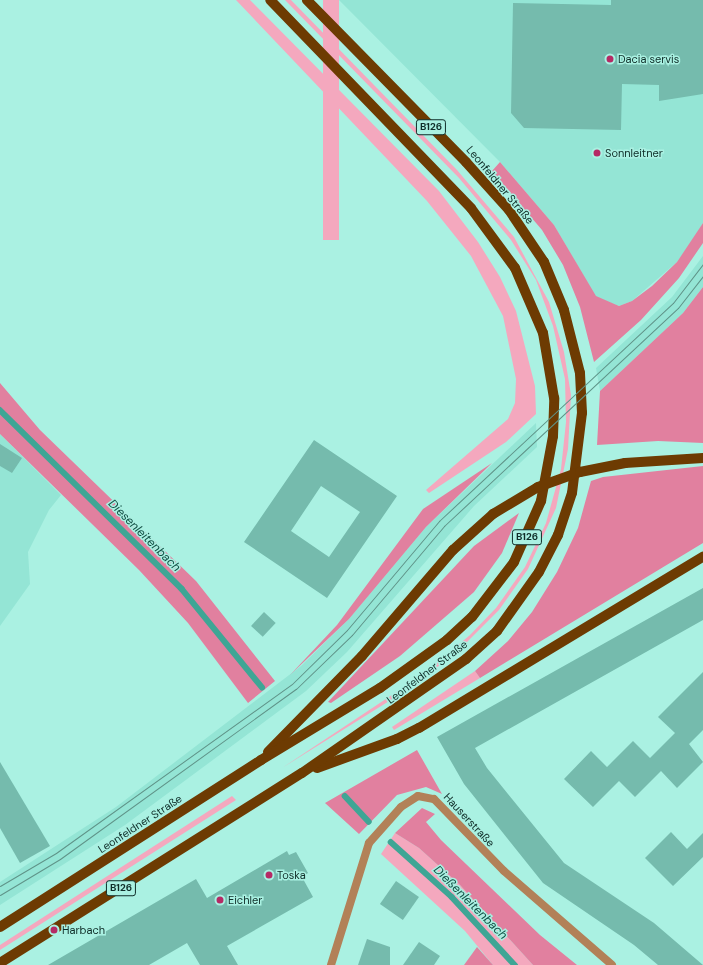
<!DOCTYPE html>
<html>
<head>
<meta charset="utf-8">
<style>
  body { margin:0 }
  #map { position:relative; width:703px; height:965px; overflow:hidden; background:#aaf1e2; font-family:"DM Sans",sans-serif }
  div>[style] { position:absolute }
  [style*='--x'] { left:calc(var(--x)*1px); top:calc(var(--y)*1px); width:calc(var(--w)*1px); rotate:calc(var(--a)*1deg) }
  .built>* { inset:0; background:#94e5d5 }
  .green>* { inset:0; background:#f4a8be; transform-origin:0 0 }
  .forest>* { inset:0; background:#e1809f }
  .stream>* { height:5.5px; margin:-2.75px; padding:0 2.75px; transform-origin:2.75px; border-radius:2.75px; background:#3ea695 }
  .building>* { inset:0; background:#75bbad; transform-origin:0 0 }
  .street>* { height:8px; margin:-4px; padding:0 4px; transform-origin:4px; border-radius:4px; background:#b28158 }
  .primary>* { height:10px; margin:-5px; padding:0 5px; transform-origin:5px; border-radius:5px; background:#6d3b02 }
  .tram>* { height:1px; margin:-0.5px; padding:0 0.5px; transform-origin:0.5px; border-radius:0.5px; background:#5f9388 }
  .primary-bridge>* { height:10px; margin:-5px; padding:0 5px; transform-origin:5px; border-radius:5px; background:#6d3b02 }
  .dots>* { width:11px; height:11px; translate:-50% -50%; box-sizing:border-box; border:2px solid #aaf1e2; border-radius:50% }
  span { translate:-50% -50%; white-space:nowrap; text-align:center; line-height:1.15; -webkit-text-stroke:3px #aaf1e2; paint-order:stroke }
  .shield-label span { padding:1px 3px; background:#aaf1e2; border:1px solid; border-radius:3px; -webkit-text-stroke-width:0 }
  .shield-label { font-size:10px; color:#0f2d28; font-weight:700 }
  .poi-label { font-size:11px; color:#0f2d28 }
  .left { translate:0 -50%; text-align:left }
  .street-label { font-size:11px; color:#0f2d28 }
  .water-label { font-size:12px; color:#144f45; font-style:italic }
</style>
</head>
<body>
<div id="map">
  <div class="built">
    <div style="clip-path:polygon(339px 0,703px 0,703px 223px,696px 236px,677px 262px,632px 301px,619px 306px,596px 297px,554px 225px,500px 162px)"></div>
    <div style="clip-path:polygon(703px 256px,703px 287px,683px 313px,600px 391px,596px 368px,672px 297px)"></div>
    <div style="clip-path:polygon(536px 423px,537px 447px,474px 506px,347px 652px,306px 691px,125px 825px,0 905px,0 882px,116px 807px,301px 666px,349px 619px,426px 527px)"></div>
    <div style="clip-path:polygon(0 434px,61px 495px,49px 510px,28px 552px,30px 584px,0 626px)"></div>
  </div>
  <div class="green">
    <div style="clip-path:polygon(236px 0,250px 0,439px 191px,478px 242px,500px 277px,516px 311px,535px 386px,536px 414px,506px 442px,429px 493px,426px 490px,508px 419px,515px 403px,516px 379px,503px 316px,471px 256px,427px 201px)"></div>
    <div style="clip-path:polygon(285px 0,291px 0,457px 170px,514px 237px,549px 302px,564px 352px,571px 395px,568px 449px,556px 508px,528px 569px,499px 610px,458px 651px,410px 688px,282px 768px,425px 673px,470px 635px,496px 608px,525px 567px,546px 523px,561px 469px,566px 422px,565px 379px,553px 326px,536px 280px,511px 240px,459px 178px)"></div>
    <div style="left:323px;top:0;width:16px;height:240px"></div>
    <div style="clip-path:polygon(475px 671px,480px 678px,394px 730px,392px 727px)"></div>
    <div style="clip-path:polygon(232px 796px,236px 800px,0 950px,0 945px)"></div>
    <div style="clip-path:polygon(395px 833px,419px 848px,460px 885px,533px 965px,493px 965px,465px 931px,381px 854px)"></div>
  </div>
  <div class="forest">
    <div style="clip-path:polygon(500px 162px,554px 225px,596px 296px,619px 306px,632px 301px,652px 286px,677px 262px,703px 223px,703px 243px,679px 278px,641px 320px,594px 362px,580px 307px,563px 265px,542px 230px,492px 171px)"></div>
    <div style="clip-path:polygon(703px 287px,703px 443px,658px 441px,597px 445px,600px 391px,683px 313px)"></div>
    <div style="clip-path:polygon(0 383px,40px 430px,196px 581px,275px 681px,248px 703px,188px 623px,139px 570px,0 434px)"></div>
    <div style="clip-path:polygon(492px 463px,426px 527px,349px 619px,290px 675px,337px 625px,423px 509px)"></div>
    <div style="clip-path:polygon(703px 466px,703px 543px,480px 678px,475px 671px,508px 641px,532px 612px,557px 572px,578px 528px,591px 481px,603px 477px)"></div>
    <div style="clip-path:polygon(519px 513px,502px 553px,474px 592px,400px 656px,331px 703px,328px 702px,474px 546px)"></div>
    <div style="clip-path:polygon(417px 750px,442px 794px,426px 787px,397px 795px,359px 834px,325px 803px)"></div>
    <div style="clip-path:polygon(422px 808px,435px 814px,426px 822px,441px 840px,540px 935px,577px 965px,533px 965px,460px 885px,419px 848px,395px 833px)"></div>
    <div style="clip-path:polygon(477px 947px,493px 965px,464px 965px)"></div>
  </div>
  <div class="stream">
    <div style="--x:0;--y:410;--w:255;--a:44.5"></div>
    <div style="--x:182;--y:589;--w:127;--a:50.8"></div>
    <div style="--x:345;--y:796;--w:35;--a:47"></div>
    <div style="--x:391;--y:842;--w:82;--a:42"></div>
    <div style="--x:452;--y:897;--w:93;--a:47.2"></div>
  </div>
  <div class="building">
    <div style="clip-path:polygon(611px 0,703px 0,703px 94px,659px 101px,659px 85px,622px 84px,621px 130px,524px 128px,511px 113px,513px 3px,611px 5px)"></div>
    <div style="clip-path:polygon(evenodd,314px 440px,397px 496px,327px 598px,244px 542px,314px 440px,321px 486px,360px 512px,329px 557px,291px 531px,321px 486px)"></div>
    <div style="clip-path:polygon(0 444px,22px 458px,12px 473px,0 466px)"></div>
    <div style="clip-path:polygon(703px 588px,703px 620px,475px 748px,487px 768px,564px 863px,654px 923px,703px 965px,658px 965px,634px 945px,543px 883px,464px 784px,437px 737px)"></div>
    <div style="left:264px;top:612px;width:16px;height:19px;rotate:43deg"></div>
    <div style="clip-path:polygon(703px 672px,703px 730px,689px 744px,703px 762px,677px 788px,661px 771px,635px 797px,619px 781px,593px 807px,564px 779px,591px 751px,607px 767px,633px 741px,650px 758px,675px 733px,658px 717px)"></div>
    <div style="clip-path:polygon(0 762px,50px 846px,20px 863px,0 828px)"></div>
    <div style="clip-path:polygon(671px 832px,687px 849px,703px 833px,703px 857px,673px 886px,645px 858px)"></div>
    <div style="clip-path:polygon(287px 851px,289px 855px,296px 852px,308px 873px,302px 877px,313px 897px,227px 946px,238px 965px,200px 965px,187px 943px,149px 965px,48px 965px,196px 879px,207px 898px)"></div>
    <div style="left:396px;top:881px;width:28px;height:28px;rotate:35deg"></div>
    <div style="clip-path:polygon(367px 939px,390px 947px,390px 965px,358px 965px)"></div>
    <div style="clip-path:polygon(419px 942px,440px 956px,434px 965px,403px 965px)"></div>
  </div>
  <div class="street">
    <div style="--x:331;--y:965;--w:128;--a:-72.7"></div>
    <div style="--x:369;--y:843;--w:48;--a:-48.4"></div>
    <div style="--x:401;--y:807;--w:20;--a:-33"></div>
    <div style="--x:418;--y:796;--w:16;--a:11"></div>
    <div style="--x:434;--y:799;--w:100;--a:45.8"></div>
    <div style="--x:504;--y:871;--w:143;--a:41"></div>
  </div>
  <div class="primary">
    <div style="--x:625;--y:463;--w:78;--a:-3.7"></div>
    <div style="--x:268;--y:752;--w:134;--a:-45.6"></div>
    <div style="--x:362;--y:656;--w:140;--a:-49.4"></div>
    <div style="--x:317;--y:768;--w:85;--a:-19.9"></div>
    <div style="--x:397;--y:739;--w:25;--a:-27"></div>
    <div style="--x:419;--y:728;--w:332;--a:-31.1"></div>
    <div style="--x:0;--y:927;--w:310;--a:-32.6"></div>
    <div style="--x:261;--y:760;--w:139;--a:-31.2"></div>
    <div style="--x:380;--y:688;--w:82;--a:-35.6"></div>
    <div style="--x:447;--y:640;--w:34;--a:-43"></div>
    <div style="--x:472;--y:617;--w:69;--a:-52.6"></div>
    <div style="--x:514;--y:562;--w:67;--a:-66.1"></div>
    <div style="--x:541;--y:501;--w:66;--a:-79.5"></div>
    <div style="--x:553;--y:436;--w:38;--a:-88"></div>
    <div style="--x:554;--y:398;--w:66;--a:-99.6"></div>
    <div style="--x:543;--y:333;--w:71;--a:-113.3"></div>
    <div style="--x:515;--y:268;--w:74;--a:-126.3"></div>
    <div style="--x:471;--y:208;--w:289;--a:-134"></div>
    <div style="--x:0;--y:963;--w:357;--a:-32.2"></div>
    <div style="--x:302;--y:773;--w:200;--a:-34.8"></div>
    <div style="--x:466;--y:659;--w:42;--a:-42.1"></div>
    <div style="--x:497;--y:631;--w:72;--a:-54.6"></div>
    <div style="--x:539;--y:572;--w:42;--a:-62.8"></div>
    <div style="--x:558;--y:535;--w:44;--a:-71.6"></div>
    <div style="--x:572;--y:493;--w:81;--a:-82.9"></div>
    <div style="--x:582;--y:413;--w:40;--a:-92.9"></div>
    <div style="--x:580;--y:373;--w:65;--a:-104.3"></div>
    <div style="--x:564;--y:310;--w:52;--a:-112.6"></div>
    <div style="--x:544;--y:262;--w:63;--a:-123.9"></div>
    <div style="--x:509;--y:210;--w:64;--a:-131.9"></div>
    <div style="--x:466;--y:162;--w:227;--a:-134.5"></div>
  </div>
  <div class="tram">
    <div style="--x:0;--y:886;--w:65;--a:-30.5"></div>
    <div style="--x:56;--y:853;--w:290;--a:-35.6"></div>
    <div style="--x:292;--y:684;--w:77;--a:-44.5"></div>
    <div style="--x:347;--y:630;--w:143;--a:-49.8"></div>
    <div style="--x:439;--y:521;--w:320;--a:-43"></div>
    <div style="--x:673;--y:303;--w:49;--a:-52.4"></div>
    <div style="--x:0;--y:895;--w:70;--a:-31"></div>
    <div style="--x:60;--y:859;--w:291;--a:-35.8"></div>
    <div style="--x:296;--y:689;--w:78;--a:-44"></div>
    <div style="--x:352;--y:635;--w:143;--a:-49.8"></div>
    <div style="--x:444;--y:526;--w:320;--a:-43"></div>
    <div style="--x:678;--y:308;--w:41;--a:-52"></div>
  </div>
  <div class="primary-bridge">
    <div style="--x:453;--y:550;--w:54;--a:-42"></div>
    <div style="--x:493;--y:514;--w:52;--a:-31"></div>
    <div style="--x:538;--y:487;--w:45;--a:-19.7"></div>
    <div style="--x:580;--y:472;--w:46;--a:-11.3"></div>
  </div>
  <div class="dots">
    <div style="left:610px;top:59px;background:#b52a65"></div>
    <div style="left:597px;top:153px;background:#b52a65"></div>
    <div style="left:269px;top:875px;background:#b52a65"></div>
    <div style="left:220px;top:900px;background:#b52a65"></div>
    <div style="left:54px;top:930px;background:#b52a65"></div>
  </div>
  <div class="shield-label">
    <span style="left:431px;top:127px">B126</span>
    <span style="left:527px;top:537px">B126</span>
    <span style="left:121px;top:888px">B126</span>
  </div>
  <div class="poi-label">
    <span class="left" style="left:618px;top:59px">Dacia servis</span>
    <span class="left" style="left:605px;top:153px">Sonnleitner</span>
    <span class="left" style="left:277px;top:875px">Toska</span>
    <span class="left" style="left:228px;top:900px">Eichler</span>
    <span class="left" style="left:62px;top:930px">Harbach</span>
  </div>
  <div class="street-label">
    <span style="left:500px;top:185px;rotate:50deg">Leonfeldner Straße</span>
    <span style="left:427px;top:672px;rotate:-37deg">Leonfeldner Straße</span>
    <span style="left:469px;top:820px;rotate:47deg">Hauserstraße</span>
    <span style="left:140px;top:824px;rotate:-33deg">Leonfeldner Straße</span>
  </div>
  <div class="water-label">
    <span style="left:144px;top:536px;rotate:45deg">Diesenleitenbach</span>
    <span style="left:470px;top:903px;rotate:45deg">Dießenleitenbach</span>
  </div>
</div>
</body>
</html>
